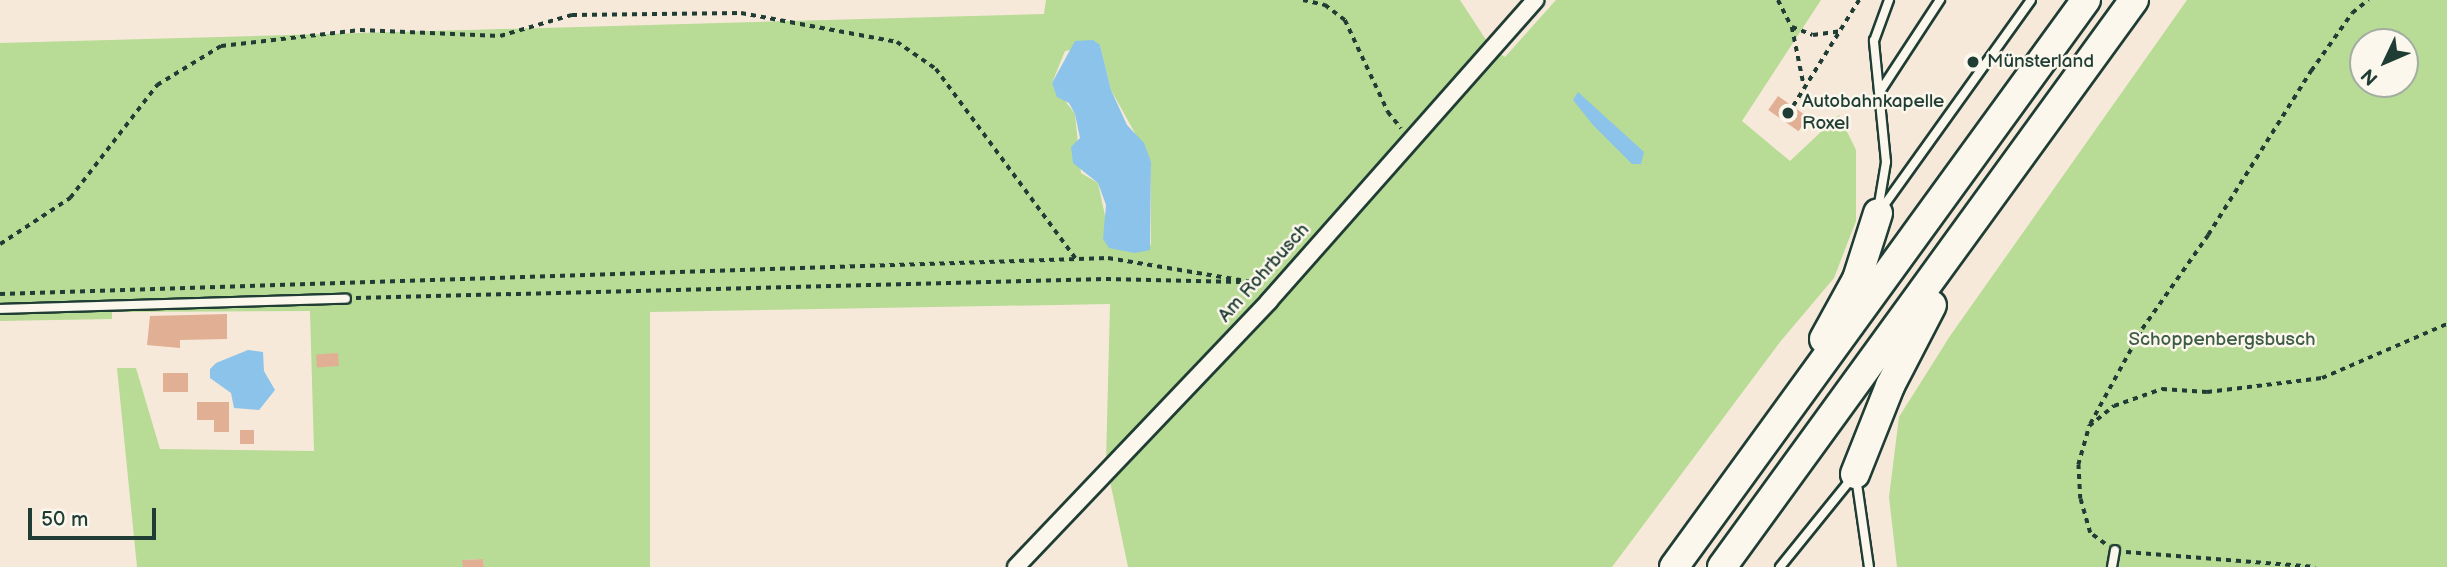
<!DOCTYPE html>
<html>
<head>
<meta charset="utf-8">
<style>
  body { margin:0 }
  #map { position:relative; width:2447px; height:567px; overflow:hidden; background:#f6e9da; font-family:"Balsamiq Sans",sans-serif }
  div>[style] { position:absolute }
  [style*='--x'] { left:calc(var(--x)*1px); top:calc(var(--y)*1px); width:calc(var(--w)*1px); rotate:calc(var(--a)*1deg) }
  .green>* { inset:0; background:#b8db95 }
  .water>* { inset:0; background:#8cc3ea }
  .building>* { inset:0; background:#e1af93; transform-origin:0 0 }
  .path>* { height:3.5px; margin-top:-1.75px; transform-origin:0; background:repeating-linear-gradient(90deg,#1f3d34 0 5px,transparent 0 10px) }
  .roads { filter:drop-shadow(2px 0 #1f3d34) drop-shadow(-2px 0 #1f3d34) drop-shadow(0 2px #1f3d34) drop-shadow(0 -2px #1f3d34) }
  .lane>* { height:8px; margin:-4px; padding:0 4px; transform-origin:4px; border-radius:4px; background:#fbf7ec }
  .street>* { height:16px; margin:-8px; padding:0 8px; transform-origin:8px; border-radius:8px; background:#fbf7ec }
  .highway>* { height:28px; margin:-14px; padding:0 14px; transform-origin:14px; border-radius:14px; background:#fbf7ec }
  .dots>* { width:19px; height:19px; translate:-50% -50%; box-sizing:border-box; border:4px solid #fbf7ec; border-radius:50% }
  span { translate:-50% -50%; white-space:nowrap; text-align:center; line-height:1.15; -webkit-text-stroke:5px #fbf7ec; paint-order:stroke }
  .poi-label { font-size:19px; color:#1f3d34 }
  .left { translate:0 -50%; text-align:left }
  .street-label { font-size:19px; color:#1f3d34 }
  .park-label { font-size:19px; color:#3e5d47 }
  .north { position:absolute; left:2349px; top:28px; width:70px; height:70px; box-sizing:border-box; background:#fbf7ec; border:2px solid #a3ada2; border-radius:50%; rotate:226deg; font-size:19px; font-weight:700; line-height:28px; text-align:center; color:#1f3d34 }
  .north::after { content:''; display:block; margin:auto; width:24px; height:32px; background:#1f3d34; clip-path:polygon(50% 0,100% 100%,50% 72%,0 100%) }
  .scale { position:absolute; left:28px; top:508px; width:128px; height:32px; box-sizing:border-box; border:4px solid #1f3d34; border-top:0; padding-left:9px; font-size:21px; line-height:24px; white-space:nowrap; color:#1f3d34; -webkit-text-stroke:5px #fbf7ec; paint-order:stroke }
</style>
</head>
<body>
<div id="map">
  <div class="green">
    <div style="clip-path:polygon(evenodd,1046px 0,1460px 0,1492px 49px,1505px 57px,1556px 0,1821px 0,1742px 121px,1790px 161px,1839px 115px,1856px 150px,1856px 221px,1834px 278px,1780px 342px,1612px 567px,1128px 567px,1106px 462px,1110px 304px,650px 312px,650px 567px,484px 567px,483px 559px,463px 560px,463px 567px,137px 567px,117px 368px,136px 368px,160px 449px,314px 451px,310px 311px,112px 312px,112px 319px,0 321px,0 43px,1044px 14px,1046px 0,1100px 45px,1111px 90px,1151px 162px,1151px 245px,1107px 225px,1098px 183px,1081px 173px,1075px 114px,1052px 83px,1065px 51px,1100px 45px)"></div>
    <div style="clip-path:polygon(evenodd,2187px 0,2447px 0,2447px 567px,1897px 567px,1889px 497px,1899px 417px,1950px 336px,2187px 0,2363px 42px,2405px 42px,2405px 84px,2363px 84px,2363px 42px)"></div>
  </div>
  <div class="water">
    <div style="clip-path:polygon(1093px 40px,1100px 45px,1111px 90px,1127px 125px,1144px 143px,1151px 162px,1150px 250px,1135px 253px,1109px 248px,1103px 239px,1106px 205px,1098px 183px,1073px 163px,1071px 147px,1080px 138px,1075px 114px,1069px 103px,1057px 97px,1052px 83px,1075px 41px)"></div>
    <div style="clip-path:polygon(1578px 92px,1644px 152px,1641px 164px,1632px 164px,1593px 125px,1573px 100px)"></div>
    <div style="clip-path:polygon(248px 350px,263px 352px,264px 371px,275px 390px,259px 410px,234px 408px,231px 393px,210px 378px,210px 369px,216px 363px)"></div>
  </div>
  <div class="building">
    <div style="left:1778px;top:96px;width:37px;height:17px;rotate:35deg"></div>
    <div style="clip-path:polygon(227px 314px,227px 339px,180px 340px,180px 348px,147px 345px,150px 316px)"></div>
    <div style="left:338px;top:353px;width:13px;height:22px;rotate:86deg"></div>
    <div style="left:188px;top:373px;width:19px;height:25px;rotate:90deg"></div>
    <div style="clip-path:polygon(197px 402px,229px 402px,229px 432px,214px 432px,214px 420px,197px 420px)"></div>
    <div style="left:254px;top:430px;width:14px;height:14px;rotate:90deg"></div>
    <div style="clip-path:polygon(483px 559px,484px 567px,463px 567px,462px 560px)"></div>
  </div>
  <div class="path">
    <div style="--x:1303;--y:0;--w:23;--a:13"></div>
    <div style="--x:1325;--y:5;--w:25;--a:37"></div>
    <div style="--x:1345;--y:20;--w:102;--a:64.9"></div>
    <div style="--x:1388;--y:112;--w:21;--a:51"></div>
    <div style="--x:1778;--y:0;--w:30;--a:63"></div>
    <div style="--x:1792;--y:27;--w:60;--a:78.5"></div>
    <div style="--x:1792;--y:27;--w:22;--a:21"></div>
    <div style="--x:1813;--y:35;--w:27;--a:-8"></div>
    <div style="--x:1793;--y:106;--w:125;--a:-58.1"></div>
    <div style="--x:0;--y:244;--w:84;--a:-33.3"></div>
    <div style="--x:70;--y:198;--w:143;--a:-52.4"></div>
    <div style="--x:157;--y:85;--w:75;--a:-31.4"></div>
    <div style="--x:221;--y:46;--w:140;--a:-6.6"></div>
    <div style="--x:360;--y:30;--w:140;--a:2.5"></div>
    <div style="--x:500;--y:36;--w:75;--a:-16.3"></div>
    <div style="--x:572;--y:15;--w:169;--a:-0.7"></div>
    <div style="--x:741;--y:13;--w:159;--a:10.5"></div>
    <div style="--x:897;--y:42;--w:47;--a:34.7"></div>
    <div style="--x:936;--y:69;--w:236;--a:53.6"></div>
    <div style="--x:0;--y:294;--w:1109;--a:-1.86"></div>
    <div style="--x:1108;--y:258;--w:146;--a:9.5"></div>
    <div style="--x:356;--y:298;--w:750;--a:-1.45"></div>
    <div style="--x:1106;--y:279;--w:134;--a:1.3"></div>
    <div style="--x:2090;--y:424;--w:108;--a:-61.3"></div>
    <div style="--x:2142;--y:329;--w:115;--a:-54.9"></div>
    <div style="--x:2208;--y:235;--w:194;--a:-57.9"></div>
    <div style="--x:2311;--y:71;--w:71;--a:-54.7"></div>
    <div style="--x:2352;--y:13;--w:21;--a:-39"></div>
    <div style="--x:2105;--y:544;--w:19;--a:-144"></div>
    <div style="--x:2090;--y:533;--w:35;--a:-106"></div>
    <div style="--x:2080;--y:499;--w:34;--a:-93"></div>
    <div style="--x:2078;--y:465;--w:41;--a:-74.2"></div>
    <div style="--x:2089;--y:426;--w:32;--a:-39"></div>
    <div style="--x:2114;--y:406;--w:51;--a:-19.5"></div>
    <div style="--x:2162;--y:389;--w:45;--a:3.8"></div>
    <div style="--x:2207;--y:392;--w:116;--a:-6.9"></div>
    <div style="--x:2322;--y:378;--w:136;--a:-23.4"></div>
    <div style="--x:2126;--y:552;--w:190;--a:4.5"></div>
  </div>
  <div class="roads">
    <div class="lane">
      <div style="--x:1881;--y:90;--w:108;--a:-56.8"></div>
      <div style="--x:1878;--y:210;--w:49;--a:-80.5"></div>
      <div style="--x:1886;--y:162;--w:122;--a:-95.7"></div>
      <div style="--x:1874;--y:41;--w:44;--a:-69.9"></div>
      <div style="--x:1880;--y:211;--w:259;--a:-54.4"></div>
      <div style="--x:0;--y:309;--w:346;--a:-1.7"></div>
      <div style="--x:1856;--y:477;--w:91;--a:81.8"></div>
      <div style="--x:1780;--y:567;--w:116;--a:-51"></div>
      <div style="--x:2112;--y:567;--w:17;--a:-80"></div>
    </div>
    <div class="street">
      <div style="--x:1016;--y:567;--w:367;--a:-46.4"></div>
      <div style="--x:1269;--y:301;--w:402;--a:-48.5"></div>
    </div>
    <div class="highway">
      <div style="--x:1824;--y:339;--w:68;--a:-61.2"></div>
      <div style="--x:1857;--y:279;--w:69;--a:-72.3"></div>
      <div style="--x:1855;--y:474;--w:95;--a:-68.3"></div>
      <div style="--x:1890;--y:386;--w:91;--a:-62.6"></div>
      <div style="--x:1674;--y:567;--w:701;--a:-54"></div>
      <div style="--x:1722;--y:567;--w:701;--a:-54"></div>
    </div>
  </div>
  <div class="dots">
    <div style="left:1973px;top:62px;background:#1f3d34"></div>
    <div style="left:1788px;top:113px;background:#1f3d34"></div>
  </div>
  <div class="poi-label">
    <span class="left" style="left:1987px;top:62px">Münsterland</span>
    <span class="left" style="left:1802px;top:113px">Autobahnkapelle<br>Roxel</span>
  </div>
  <div class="street-label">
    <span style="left:1264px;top:273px;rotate:-48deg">Am Rohrbusch</span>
  </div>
  <div class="park-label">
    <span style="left:2222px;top:340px">Schoppenbergsbusch</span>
  </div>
  <div class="north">N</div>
  <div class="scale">50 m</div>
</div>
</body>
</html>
